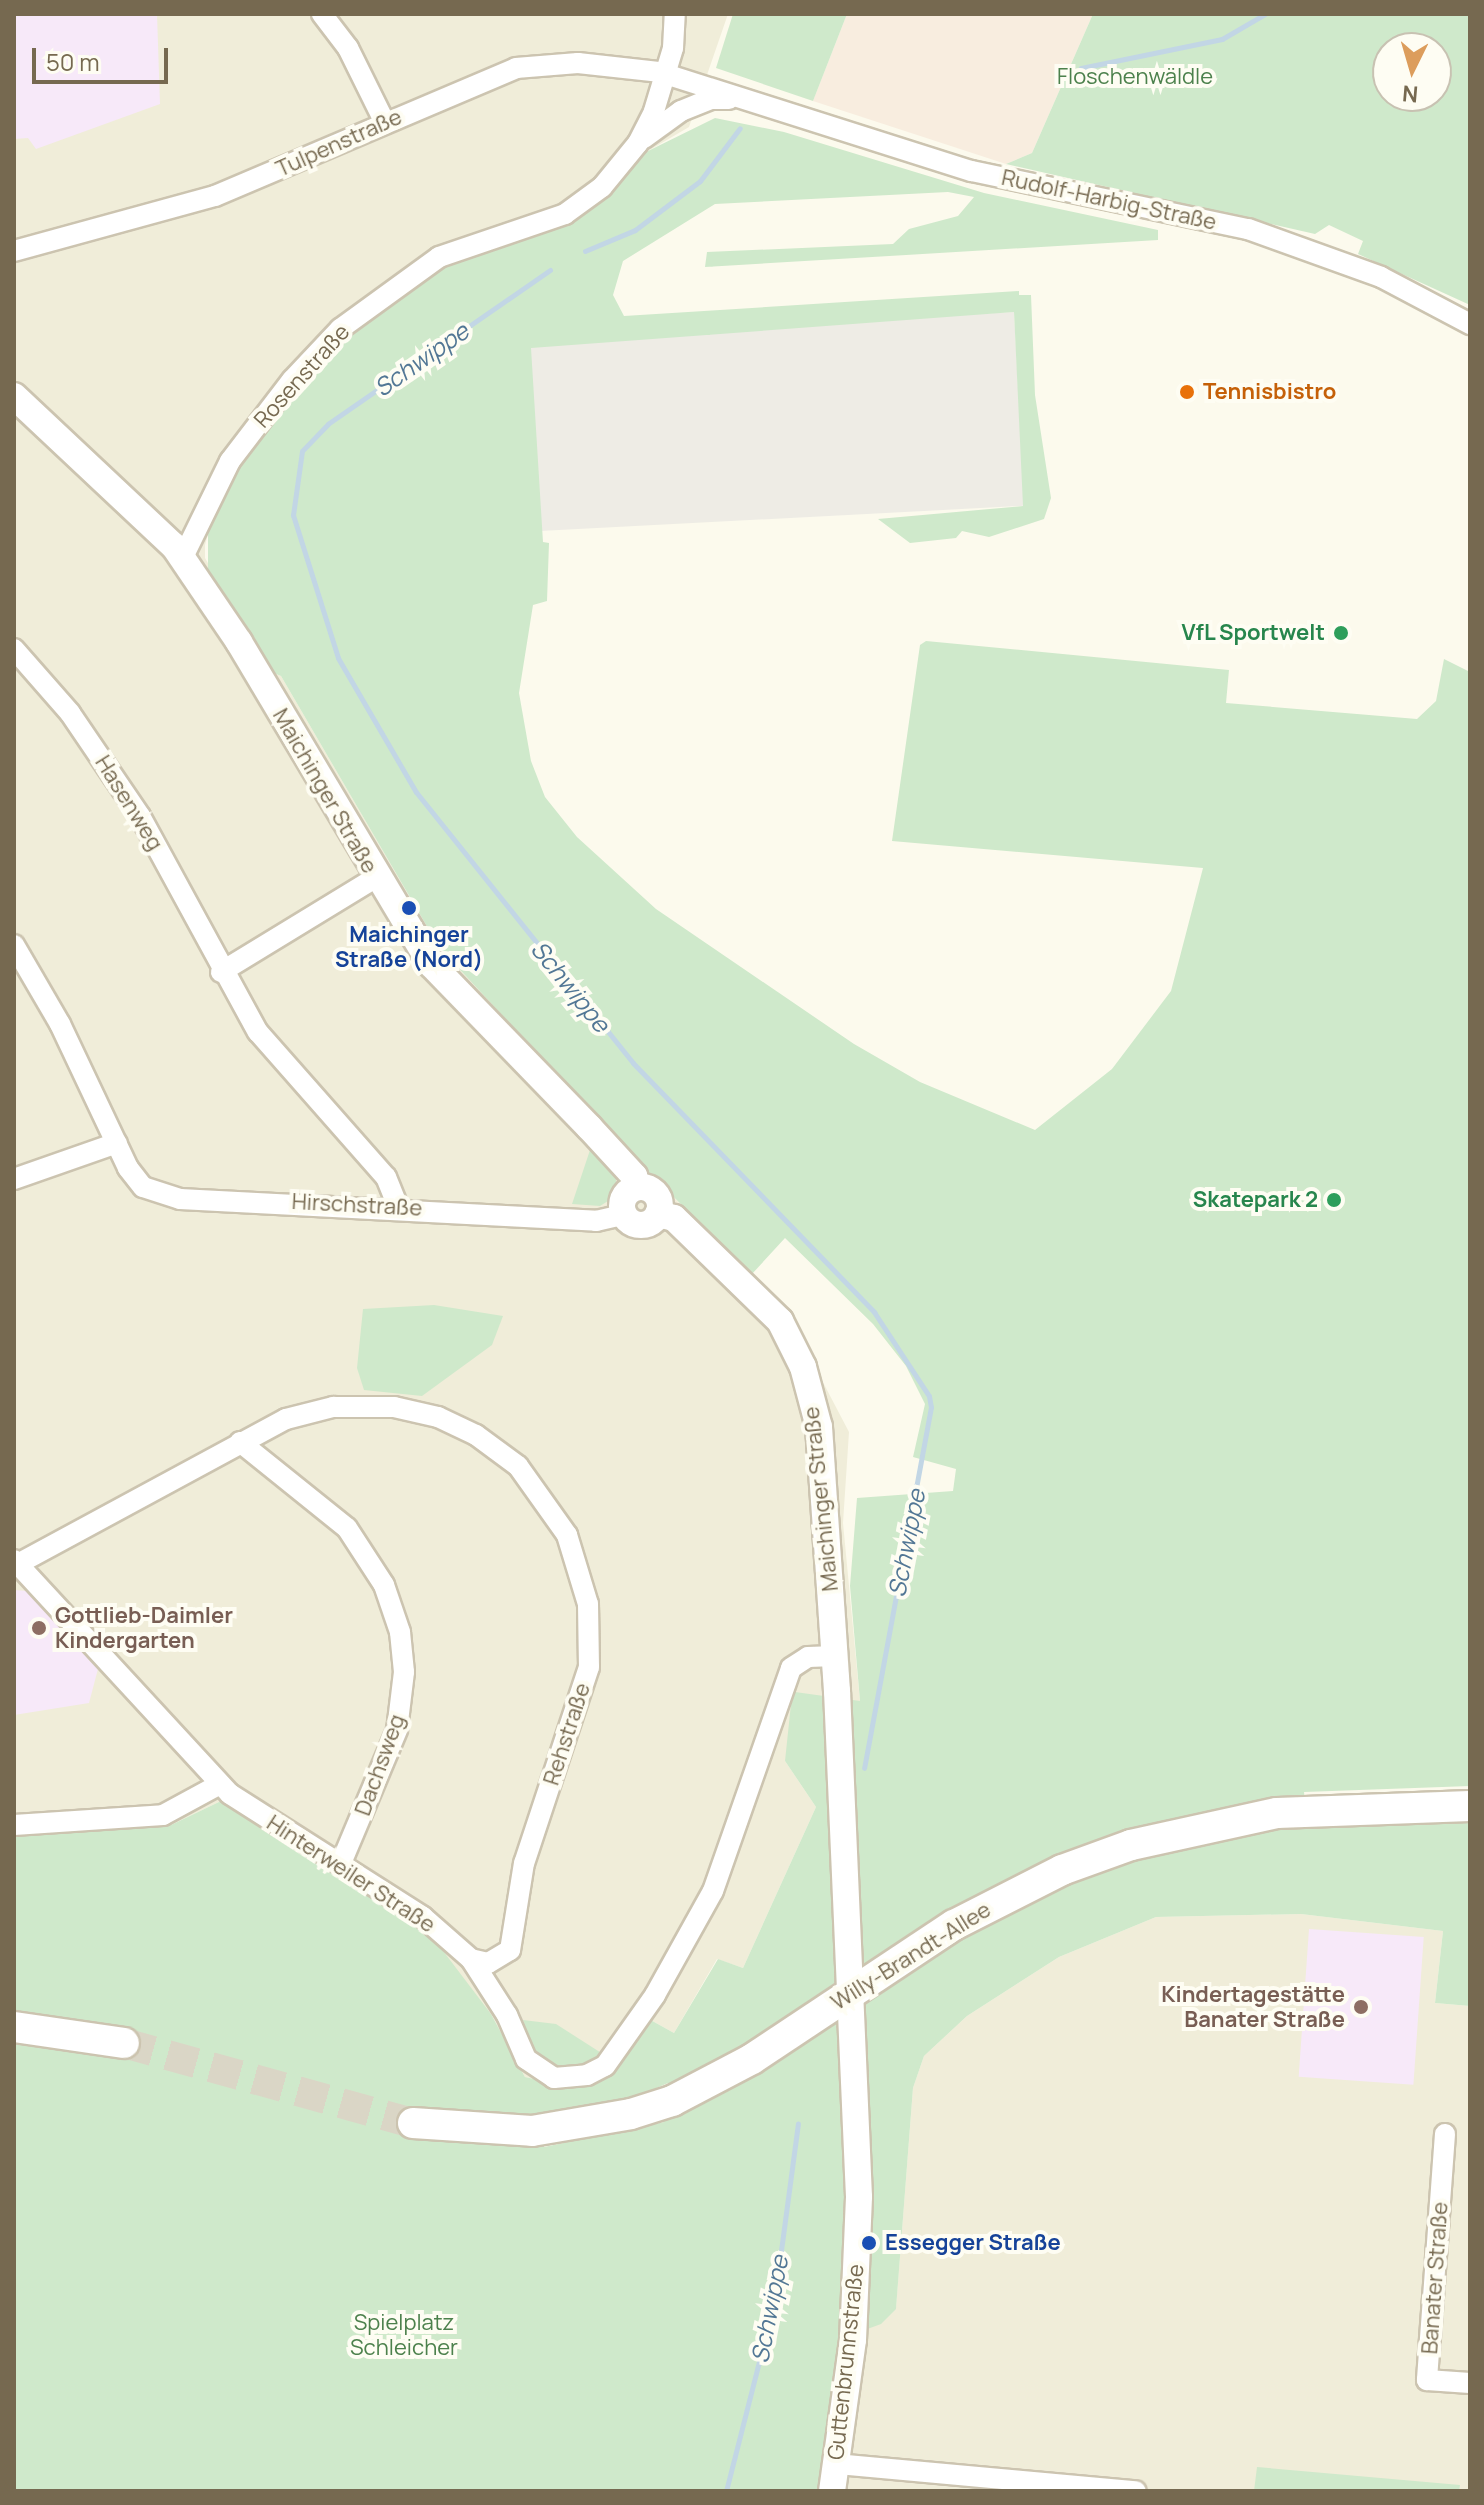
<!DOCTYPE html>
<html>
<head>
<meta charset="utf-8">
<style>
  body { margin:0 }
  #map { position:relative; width:1484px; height:2505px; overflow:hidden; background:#fcfaed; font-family:Manrope,sans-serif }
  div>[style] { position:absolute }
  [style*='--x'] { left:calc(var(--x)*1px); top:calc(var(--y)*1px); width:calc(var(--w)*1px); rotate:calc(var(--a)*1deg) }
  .residential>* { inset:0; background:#f0edd9 }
  .commercial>* { inset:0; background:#f8eddf }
  .industrial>* { inset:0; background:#eeece5; transform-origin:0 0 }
  .education>* { inset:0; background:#f7e9f9; transform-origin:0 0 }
  .green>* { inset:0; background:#cfe9cb }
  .stream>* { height:5px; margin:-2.5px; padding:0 2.5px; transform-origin:2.5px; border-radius:2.5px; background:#c2d6e5 }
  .secondary-tunnel>* { height:30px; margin-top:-15px; transform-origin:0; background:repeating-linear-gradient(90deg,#dad6c6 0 30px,transparent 0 45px) }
  .roads { filter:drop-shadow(2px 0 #ccc4b0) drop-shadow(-2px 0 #ccc4b0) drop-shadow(0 2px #ccc4b0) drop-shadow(0 -2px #ccc4b0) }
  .minor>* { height:20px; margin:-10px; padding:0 10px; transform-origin:10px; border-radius:10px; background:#fff }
  .tertiary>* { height:26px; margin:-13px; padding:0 13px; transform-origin:13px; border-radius:13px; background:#fff }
  .tertiary>.ring { margin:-13px; padding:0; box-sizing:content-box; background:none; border:26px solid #fff; border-radius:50% }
  .secondary>* { height:30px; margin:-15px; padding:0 15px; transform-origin:15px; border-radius:15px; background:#fff }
  .dots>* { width:22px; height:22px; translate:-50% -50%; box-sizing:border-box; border:4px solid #fefdf3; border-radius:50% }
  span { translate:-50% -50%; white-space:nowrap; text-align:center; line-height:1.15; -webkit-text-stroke:8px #fefdf3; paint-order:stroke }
  .park-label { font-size:22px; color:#4c814c }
  .street-label { font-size:22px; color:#766950 }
  .food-label { font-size:22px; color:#c56008; font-weight:700 }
  .left { translate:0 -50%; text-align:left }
  .leisure-label { font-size:22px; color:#27864d; font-weight:700 }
  .right { translate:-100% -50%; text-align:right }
  .transit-label { font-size:22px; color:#164399; font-weight:700 }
  .education-label { font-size:22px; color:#785e54; font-weight:700 }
  .water-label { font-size:24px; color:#527795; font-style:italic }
  .frame { position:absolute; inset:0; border:16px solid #766950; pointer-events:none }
  .north { position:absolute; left:1372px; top:32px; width:80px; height:80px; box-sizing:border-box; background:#fefdf3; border:2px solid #c8c2b2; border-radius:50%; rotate:185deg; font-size:22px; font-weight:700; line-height:32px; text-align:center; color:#766950 }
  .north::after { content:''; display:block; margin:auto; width:28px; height:36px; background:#dc9d5c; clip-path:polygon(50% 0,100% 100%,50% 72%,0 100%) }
  .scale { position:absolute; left:32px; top:48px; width:136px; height:36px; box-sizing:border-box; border:4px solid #766950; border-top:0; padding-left:10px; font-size:24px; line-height:28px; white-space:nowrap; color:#766950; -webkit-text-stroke:6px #fefdf3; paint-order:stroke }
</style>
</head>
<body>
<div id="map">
  <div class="residential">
    <div style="clip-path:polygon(14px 14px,728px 14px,689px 127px,648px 151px,587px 211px,465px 255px,213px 517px,205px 545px,205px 558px,271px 672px,281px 676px,439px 947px,636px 1160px,783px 1306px,849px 1432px,843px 1523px,860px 1701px,785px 1761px,816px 1807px,743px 1968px,717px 1959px,674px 2033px,647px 2018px,617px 2067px,598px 2079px,553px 2083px,525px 2077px,491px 2014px,221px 1801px,171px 1825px,14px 1834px)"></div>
    <div style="clip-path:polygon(1301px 1914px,1443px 1931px,1435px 2003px,1470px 2006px,1470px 2491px,819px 2491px,843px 2338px,896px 2308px,913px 2088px,924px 2056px,967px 2016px,1059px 1957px,1156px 1917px)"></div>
  </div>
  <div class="commercial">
    <div style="clip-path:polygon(847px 14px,1093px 14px,1032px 153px,1006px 164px,813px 101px)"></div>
  </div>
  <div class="industrial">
    <div style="left:1014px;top:312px;width:194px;height:485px;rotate:87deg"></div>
  </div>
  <div class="education">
    <div style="clip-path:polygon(14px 14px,157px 14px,160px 104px,36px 149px,28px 138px,14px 139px)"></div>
    <div style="clip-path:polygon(14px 1590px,27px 1591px,99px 1665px,89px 1703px,14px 1715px)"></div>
    <div style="left:1309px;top:1929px;width:115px;height:148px;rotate:4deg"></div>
  </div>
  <div class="green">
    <div style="clip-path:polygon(733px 14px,847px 14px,813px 101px,716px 68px)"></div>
    <div style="clip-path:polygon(evenodd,1093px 14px,1470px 14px,1470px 305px,1358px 254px,1363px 241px,1329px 225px,1315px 234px,1006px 164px,1032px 153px,1093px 14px,1388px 48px,1436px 48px,1436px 96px,1388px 96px,1388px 48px)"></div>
    <div style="clip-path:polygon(evenodd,715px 118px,784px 132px,984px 193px,1158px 230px,1158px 240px,705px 267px,707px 252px,893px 244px,909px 229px,958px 216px,974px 197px,948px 192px,715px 204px,623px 261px,613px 295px,624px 316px,1019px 291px,1019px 295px,1031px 295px,1035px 395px,1051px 498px,1044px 519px,989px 537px,962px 531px,956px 538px,910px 543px,878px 519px,1023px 506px,1014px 312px,531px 348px,543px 542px,549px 543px,547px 601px,533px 605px,519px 693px,531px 761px,545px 797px,577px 837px,656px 909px,854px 1044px,920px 1082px,1035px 1130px,1112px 1069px,1171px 991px,1203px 868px,892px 841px,920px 645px,926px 641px,1229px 670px,1226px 703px,1417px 719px,1436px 701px,1444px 659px,1470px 672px,1470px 1786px,1304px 1792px,1307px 1821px,1470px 1821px,1470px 2006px,1435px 2003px,1443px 1931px,1301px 1914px,1156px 1917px,1059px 1957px,967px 2016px,924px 2056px,913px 2088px,896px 2309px,881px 2324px,843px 2338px,819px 2491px,14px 2491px,14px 1834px,171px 1825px,221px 1801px,431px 1935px,491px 2014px,525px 2077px,553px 2083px,598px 2079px,617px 2067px,647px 2018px,674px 2033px,718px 1959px,743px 1968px,816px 1807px,785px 1761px,791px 1704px,795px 1692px,860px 1701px,850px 1586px,857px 1498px,953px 1491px,956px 1469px,913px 1457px,925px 1404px,906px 1366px,873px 1324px,785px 1238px,752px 1274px,636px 1160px,439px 947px,281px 676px,271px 672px,208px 575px,208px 530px,239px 465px,295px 388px,338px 345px,445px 263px,587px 211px,648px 151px,715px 118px,668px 2083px,664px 2122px,544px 2147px,548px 2117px,622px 2103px,668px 2083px)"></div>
    <div style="clip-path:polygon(590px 1150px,616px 1177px,616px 1196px,600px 1206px,572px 1204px)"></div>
    <div style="clip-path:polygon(434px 1305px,503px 1316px,492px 1345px,422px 1396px,364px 1390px,357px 1368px,363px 1309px)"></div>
    <div style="clip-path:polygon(523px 2020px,556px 2024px,606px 2056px,568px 2076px,535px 2061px)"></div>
    <div style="clip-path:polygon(1257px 2467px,1460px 2485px,1459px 2491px,1254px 2491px)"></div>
  </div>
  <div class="stream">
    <div style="--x:1081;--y:68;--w:144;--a:-11.6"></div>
    <div style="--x:1222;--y:39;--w:50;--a:-30.2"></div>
    <div style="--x:585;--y:251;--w:54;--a:-22.8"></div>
    <div style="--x:635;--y:230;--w:81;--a:-37"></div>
    <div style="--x:700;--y:181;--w:66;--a:-53"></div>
    <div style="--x:550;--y:270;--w:270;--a:145.3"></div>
    <div style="--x:328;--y:424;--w:37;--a:134"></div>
    <div style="--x:302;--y:451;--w:65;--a:98"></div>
    <div style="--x:293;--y:515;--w:150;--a:72.5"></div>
    <div style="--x:338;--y:658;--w:155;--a:59.8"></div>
    <div style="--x:416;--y:792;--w:347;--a:51.3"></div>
    <div style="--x:633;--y:1063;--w:347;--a:45.9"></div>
    <div style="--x:874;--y:1312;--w:100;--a:56.8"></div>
    <div style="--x:929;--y:1396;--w:11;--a:80"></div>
    <div style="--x:931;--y:1407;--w:367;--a:100.5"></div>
    <div style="--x:726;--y:2491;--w:194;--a:-75.7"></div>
    <div style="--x:774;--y:2303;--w:181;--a:-82.4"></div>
  </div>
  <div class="secondary-tunnel">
    <div style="--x:124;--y:2043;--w:300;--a:15.5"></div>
  </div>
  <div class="roads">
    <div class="minor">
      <div style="--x:322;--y:14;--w:43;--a:52.6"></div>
      <div style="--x:348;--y:48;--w:84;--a:63.7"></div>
      <div style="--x:644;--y:138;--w:46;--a:-36.1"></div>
      <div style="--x:681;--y:111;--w:31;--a:-22"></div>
      <div style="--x:710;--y:99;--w:19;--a:0"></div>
      <div style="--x:14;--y:251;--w:208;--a:-15.3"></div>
      <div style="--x:215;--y:196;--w:327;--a:-23"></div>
      <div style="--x:516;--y:68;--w:62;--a:-4.6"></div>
      <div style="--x:578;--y:63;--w:81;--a:6.3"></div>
      <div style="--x:659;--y:72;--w:328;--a:17.6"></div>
      <div style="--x:972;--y:171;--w:282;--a:11.9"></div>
      <div style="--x:1248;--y:229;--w:141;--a:19.8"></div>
      <div style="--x:1381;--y:277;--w:101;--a:27.8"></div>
      <div style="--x:183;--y:557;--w:107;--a:-63.9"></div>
      <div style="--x:230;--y:461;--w:102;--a:-52.6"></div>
      <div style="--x:292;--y:380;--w:70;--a:-46.7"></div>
      <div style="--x:340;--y:329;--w:122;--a:-36"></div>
      <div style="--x:439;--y:257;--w:133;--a:-18.8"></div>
      <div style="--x:565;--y:214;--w:46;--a:-36.1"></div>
      <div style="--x:602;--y:187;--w:57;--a:-50.7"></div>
      <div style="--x:638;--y:143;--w:36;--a:-63"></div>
      <div style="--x:654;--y:111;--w:66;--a:-73.2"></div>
      <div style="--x:673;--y:48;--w:34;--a:-87"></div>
      <div style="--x:14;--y:649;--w:85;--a:48.8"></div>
      <div style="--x:70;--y:713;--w:125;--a:55.8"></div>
      <div style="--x:140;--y:816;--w:246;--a:61.4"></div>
      <div style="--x:258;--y:1032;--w:193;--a:48.6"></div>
      <div style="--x:386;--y:1177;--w:32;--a:68"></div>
      <div style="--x:14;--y:945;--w:91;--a:59.8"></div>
      <div style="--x:60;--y:1024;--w:159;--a:64.7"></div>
      <div style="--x:128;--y:1168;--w:24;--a:52"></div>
      <div style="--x:143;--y:1187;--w:39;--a:18"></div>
      <div style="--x:180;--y:1199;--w:417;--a:3"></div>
      <div style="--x:596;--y:1221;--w:28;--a:-13"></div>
      <div style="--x:221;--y:972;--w:180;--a:-31.4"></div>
      <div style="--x:14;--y:1179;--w:109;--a:-19.3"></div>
      <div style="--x:240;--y:1442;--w:137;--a:38.8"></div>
      <div style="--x:347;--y:1528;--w:68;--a:57"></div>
      <div style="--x:384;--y:1585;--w:50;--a:71.2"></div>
      <div style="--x:400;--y:1632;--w:40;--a:84.3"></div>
      <div style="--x:404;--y:1672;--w:58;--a:96.9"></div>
      <div style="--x:397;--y:1730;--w:144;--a:112.8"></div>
      <div style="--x:14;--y:1560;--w:318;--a:47.3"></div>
      <div style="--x:230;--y:1794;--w:229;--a:32.5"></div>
      <div style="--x:423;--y:1917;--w:64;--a:41.2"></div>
      <div style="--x:471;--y:1959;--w:67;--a:57.3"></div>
      <div style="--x:507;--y:2015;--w:48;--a:66.6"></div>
      <div style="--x:526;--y:2059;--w:34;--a:34"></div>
      <div style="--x:554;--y:2078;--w:33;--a:-5"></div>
      <div style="--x:587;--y:2075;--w:20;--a:-27"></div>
      <div style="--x:605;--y:2066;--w:87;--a:-54.8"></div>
      <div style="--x:655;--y:1995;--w:119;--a:-60.9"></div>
      <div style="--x:713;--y:1891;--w:236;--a:-70.7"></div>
      <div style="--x:791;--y:1668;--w:20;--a:-33"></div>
      <div style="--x:808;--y:1657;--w:27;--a:-2"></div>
      <div style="--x:14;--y:1566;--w:309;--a:-28.4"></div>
      <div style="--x:286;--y:1419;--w:49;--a:-14.3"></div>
      <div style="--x:333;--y:1407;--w:61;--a:0"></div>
      <div style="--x:394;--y:1407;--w:45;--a:12.8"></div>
      <div style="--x:438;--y:1417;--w:42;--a:25.3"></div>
      <div style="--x:476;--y:1435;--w:52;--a:36.4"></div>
      <div style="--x:518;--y:1466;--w:85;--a:54.6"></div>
      <div style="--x:567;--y:1535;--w:72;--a:73.1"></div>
      <div style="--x:588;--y:1604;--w:63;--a:89.1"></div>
      <div style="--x:589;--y:1667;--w:206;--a:108.3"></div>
      <div style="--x:524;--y:1863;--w:88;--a:99.1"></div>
      <div style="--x:510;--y:1950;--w:26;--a:149"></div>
      <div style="--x:488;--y:1963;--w:17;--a:-167"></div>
      <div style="--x:14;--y:1825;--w:149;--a:-3.8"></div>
      <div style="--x:163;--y:1815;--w:65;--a:-28.5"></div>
      <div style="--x:1445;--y:2134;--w:247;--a:94.2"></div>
      <div style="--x:1427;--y:2380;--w:43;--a:4"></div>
      <div style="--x:837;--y:2464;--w:300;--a:5.2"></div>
    </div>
    <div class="tertiary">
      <div style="--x:14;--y:396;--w:219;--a:43.2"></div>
      <div style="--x:174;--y:546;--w:116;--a:55.9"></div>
      <div style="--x:239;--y:642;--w:375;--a:59.2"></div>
      <div style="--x:431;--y:964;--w:227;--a:45.9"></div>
      <div style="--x:589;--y:1127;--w:67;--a:47.4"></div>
      <div style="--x:634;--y:1176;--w:11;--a:75"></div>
      <div class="ring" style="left:622px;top:1187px;width:12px;height:12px"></div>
      <div style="--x:658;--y:1214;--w:16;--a:14"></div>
      <div style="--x:674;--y:1218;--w:148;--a:44.2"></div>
      <div style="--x:780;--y:1321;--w:51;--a:63.4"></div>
      <div style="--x:803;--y:1367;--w:62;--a:75.1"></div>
      <div style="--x:819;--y:1427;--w:265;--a:86.1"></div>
      <div style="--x:837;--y:1691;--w:506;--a:87.51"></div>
      <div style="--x:859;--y:2197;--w:143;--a:92.4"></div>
      <div style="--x:853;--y:2340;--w:152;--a:97.9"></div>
    </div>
    <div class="secondary">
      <div style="--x:14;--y:2027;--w:111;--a:8.3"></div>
      <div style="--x:413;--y:2123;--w:119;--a:3.8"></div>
      <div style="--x:532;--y:2131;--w:100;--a:-9.7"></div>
      <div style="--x:631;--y:2114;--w:43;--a:-17.6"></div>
      <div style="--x:672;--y:2101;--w:90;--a:-27.7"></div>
      <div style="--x:752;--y:2059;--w:242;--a:-33.6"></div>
      <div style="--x:954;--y:1925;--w:121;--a:-27"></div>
      <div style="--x:1062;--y:1870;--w:73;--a:-19.9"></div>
      <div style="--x:1131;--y:1845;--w:149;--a:-12.4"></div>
      <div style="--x:1277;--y:1813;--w:193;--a:-2.1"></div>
    </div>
  </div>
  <div class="dots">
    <div style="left:1187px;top:392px;background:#e8710a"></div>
    <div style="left:1341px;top:633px;background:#2e9e5b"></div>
    <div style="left:409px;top:908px;background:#1a4fb4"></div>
    <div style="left:1334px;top:1200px;background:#2e9e5b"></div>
    <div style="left:39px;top:1628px;background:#8d6e63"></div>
    <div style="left:1361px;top:2007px;background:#8d6e63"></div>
    <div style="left:869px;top:2243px;background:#1a4fb4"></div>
  </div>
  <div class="park-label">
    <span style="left:1135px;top:77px">Floschenwäldle</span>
    <span style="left:404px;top:2335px">Spielplatz<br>Schleicher</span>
  </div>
  <div class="street-label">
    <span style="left:339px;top:143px;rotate:-24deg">Tulpenstraße</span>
    <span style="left:1109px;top:200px;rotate:12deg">Rudolf-Harbig-Straße</span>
    <span style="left:302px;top:376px;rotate:-48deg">Rosenstraße</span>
    <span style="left:325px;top:791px;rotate:60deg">Maichinger Straße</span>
    <span style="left:129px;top:803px;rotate:58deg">Hasenweg</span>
    <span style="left:357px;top:1205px;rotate:3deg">Hirschstraße</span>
    <span style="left:821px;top:1499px;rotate:-96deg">Maichinger Straße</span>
    <span style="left:567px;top:1734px;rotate:-72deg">Rehstraße</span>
    <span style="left:380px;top:1765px;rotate:-70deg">Dachsweg</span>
    <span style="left:351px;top:1874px;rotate:33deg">Hinterweiler Straße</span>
    <span style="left:911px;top:1956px;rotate:-32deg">Willy-Brandt-Allee</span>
    <span style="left:1435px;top:2278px;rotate:-86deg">Banater Straße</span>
    <span style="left:846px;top:2362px;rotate:-84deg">Guttenbrunnstraße</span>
  </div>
  <div class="food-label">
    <span class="left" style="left:1203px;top:392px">Tennisbistro</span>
  </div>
  <div class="leisure-label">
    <span class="right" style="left:1325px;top:633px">VfL Sportwelt</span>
    <span class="right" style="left:1318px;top:1200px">Skatepark 2</span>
  </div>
  <div class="transit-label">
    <span style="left:409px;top:947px">Maichinger<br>Straße (Nord)</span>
    <span class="left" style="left:885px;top:2243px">Essegger Straße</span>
  </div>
  <div class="education-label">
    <span class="left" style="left:55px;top:1628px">Gottlieb-Daimler<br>Kindergarten</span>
    <span class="right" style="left:1345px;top:2007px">Kindertagestätte<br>Banater Straße</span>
  </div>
  <div class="water-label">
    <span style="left:421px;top:359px;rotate:-35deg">Schwippe</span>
    <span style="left:571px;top:986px;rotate:51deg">Schwippe</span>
    <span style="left:906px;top:1543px;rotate:-79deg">Schwippe</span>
    <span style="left:769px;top:2309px;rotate:-79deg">Schwippe</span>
  </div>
  <div class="frame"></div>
  <div class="north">N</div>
  <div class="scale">50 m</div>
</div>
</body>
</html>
